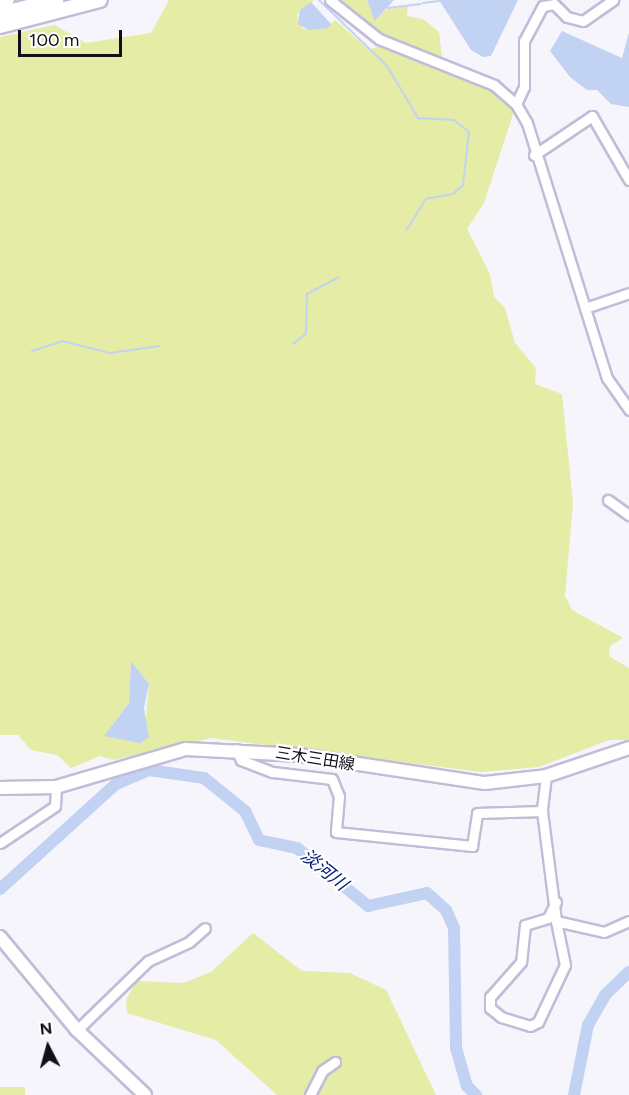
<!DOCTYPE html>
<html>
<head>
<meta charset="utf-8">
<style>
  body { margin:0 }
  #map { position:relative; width:629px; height:1095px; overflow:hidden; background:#f6f5fb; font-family:Figtree,"Noto Sans JP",sans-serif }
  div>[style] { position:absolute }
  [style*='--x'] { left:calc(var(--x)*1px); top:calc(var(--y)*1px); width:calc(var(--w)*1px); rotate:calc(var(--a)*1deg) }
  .green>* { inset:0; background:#e4eca6; transform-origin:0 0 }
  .water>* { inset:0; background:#c2d2f3 }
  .stream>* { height:2px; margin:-1px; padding:0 1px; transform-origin:1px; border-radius:1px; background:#c2d2f3 }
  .river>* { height:12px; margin:-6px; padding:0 6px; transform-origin:6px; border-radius:6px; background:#c2d2f3 }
  .roads { filter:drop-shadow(2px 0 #c1bdd8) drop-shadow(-2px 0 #c1bdd8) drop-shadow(0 2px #c1bdd8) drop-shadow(0 -2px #c1bdd8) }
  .minor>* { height:9px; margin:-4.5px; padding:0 4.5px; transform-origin:4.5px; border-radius:4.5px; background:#fff }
  .major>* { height:12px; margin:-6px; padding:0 6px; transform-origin:6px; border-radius:6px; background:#fff }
  .highway>* { height:14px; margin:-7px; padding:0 7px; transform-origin:7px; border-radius:7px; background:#fff }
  span { translate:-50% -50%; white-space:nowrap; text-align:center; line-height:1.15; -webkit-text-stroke:4.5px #fff; paint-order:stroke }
  .street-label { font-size:16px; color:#110f18 }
  .water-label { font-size:18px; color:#021873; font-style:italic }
  .north { position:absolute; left:18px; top:1017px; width:60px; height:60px; -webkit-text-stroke:4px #fff; paint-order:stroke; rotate:354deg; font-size:16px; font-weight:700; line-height:24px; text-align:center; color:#110f18 }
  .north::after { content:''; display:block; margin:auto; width:21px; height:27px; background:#110f18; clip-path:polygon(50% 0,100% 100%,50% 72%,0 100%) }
  .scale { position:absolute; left:18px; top:30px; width:104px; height:27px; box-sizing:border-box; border:3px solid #110f18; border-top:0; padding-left:8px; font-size:18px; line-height:21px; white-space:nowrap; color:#110f18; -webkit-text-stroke:4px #fff; paint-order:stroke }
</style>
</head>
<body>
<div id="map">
  <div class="green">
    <div style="clip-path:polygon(evenodd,169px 0,314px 0,297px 15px,303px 29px,326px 28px,335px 20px,369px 50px,379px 46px,490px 90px,514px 111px,484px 203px,467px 229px,490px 274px,494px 297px,505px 308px,515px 343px,536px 368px,535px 384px,562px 394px,573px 503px,565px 596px,572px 610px,623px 638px,610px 646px,609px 656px,629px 668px,629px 740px,609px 740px,539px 767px,481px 772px,211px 738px,113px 760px,100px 756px,71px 768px,57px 755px,31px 750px,18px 735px,0 735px,0 37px,54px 25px,86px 43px,151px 33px,169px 0,131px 661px,149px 684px,145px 729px,112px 725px,129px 703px,131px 661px)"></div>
    <div style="clip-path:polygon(334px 0,367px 0,376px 20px,387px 9px,408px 6px,407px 16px,423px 19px,439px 32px,442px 57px,382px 37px)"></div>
    <div style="clip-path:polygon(253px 933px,302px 971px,350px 973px,386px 990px,436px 1095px,277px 1095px,216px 1040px,127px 1013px,126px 1000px,136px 981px,183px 983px,211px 972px)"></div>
    <div style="left:25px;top:1087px;width:8px;height:25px;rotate:90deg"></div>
  </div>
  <div class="water">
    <div style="clip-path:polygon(367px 0,394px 0,375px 21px)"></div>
    <div style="clip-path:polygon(439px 0,518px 0,491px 56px,483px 57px,471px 50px)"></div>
    <div style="clip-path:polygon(311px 2px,331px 24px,328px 28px,309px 30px,298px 24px,300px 10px)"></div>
    <div style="clip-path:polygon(562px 31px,622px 58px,629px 32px,629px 107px,611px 104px,597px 90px,587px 90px,570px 77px,550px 51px)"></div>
    <div style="clip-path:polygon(131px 661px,149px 684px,144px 708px,149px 737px,140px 743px,104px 736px,129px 703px)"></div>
  </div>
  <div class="stream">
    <div style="--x:319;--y:0;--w:95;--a:44.1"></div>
    <div style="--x:387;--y:66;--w:61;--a:59.2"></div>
    <div style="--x:418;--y:118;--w:36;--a:3"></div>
    <div style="--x:454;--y:120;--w:19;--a:39"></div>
    <div style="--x:469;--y:132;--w:53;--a:96.5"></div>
    <div style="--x:463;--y:185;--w:13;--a:138"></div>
    <div style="--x:453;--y:194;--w:27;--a:170"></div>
    <div style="--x:426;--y:199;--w:36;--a:122"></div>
    <div style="--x:423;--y:3;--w:16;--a:-7"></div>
    <div style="--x:388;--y:8;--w:33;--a:-7"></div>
    <div style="--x:293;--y:344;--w:16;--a:-38"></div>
    <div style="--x:306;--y:334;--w:40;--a:-88.6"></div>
    <div style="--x:307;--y:294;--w:36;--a:-28"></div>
    <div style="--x:32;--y:351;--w:32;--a:-18"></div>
    <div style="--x:62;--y:341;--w:49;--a:14"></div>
    <div style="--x:110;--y:353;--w:50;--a:-8"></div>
  </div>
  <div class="river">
    <div style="--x:0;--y:889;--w:156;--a:-42.2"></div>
    <div style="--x:116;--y:784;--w:36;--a:-23"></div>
    <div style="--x:149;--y:770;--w:56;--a:8.3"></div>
    <div style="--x:204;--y:778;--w:53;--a:38.8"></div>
    <div style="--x:245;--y:811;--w:32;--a:64"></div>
    <div style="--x:259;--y:840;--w:39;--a:12"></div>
    <div style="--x:297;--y:848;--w:92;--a:39.2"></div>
    <div style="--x:368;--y:906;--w:60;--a:-12.4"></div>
    <div style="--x:427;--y:893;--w:25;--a:42"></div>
    <div style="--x:446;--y:910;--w:20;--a:66"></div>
    <div style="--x:454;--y:928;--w:120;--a:89"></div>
    <div style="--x:456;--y:1048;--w:40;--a:74"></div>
    <div style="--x:467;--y:1086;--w:13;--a:45"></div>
    <div style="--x:574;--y:1095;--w:71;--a:-78.7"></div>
    <div style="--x:588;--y:1025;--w:34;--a:-60"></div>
    <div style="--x:605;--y:995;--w:33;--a:-44"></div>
  </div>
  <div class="roads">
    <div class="minor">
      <div style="--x:330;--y:0;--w:63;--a:38.5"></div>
      <div style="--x:379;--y:39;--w:124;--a:21.8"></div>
      <div style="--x:494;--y:85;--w:29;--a:41"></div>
      <div style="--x:516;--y:104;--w:22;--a:60"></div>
      <div style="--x:527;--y:123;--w:267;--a:72.6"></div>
      <div style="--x:607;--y:378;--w:39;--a:55"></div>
      <div style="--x:0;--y:2;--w:9;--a:-13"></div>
      <div style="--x:516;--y:104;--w:19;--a:-65"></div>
      <div style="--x:524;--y:87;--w:46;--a:-90"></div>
      <div style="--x:524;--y:41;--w:40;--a:-62"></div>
      <div style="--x:543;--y:6;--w:11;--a:-10"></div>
      <div style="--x:554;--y:4;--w:18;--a:45"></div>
      <div style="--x:567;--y:17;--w:16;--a:14"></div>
      <div style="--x:583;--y:21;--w:37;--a:-35"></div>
      <div style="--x:534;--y:155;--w:70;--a:-33.9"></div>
      <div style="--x:592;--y:116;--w:74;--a:60"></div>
      <div style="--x:585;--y:308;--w:46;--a:-18.8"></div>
      <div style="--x:608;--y:500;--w:26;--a:36"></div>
      <div style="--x:236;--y:749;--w:12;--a:66"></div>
      <div style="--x:241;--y:760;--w:34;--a:21"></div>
      <div style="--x:273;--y:772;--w:59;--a:6.8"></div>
      <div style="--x:332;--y:779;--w:18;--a:68"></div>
      <div style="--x:339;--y:796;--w:36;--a:95"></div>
      <div style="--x:336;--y:832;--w:137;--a:5.9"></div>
      <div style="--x:472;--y:846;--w:33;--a:-81"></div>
      <div style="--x:477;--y:813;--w:65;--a:-1.8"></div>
      <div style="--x:546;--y:776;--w:35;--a:97"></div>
      <div style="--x:542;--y:811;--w:111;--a:82.7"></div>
      <div style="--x:556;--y:921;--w:49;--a:12.9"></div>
      <div style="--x:604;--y:932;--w:27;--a:-24"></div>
      <div style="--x:0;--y:843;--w:66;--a:-33.9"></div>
      <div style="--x:55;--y:806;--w:19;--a:-87"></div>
      <div style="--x:556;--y:902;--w:18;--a:117"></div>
      <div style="--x:548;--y:918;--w:24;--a:163"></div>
      <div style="--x:525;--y:925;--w:37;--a:96"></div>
      <div style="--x:521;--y:962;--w:47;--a:131.5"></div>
      <div style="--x:490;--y:997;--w:11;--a:90"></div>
      <div style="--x:490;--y:1008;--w:14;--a:39"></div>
      <div style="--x:501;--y:1017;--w:30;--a:17"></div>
      <div style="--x:530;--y:1026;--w:9;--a:-27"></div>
      <div style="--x:538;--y:1022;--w:63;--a:-64.7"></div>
      <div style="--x:565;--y:965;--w:45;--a:-101.6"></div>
      <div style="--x:77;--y:1030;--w:99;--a:-44.2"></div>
      <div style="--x:148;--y:961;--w:45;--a:-24.9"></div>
      <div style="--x:189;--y:942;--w:21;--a:-41"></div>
      <div style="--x:310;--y:1095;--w:27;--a:-63"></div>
      <div style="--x:322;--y:1071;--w:16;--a:-35"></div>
    </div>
    <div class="major">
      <div style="--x:0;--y:788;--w:56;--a:-1"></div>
      <div style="--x:56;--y:787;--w:135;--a:-16.3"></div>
      <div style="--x:186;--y:749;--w:113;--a:3"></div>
      <div style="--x:299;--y:755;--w:188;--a:8.6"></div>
      <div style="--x:485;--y:783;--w:61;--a:-6.5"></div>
      <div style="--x:546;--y:776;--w:88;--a:-18.6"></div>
      <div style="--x:0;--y:937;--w:121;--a:50.4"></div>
      <div style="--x:77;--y:1030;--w:94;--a:43.7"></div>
    </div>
    <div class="highway">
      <div style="--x:0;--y:14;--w:58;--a:-14"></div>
      <div style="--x:0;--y:26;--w:103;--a:-14.6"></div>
    </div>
  </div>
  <div class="street-label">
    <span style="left:315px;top:759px;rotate:9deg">三木三田線</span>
  </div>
  <div class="water-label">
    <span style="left:324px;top:870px;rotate:39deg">淡河川</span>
  </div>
  <div class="north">N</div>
  <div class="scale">100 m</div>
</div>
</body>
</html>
